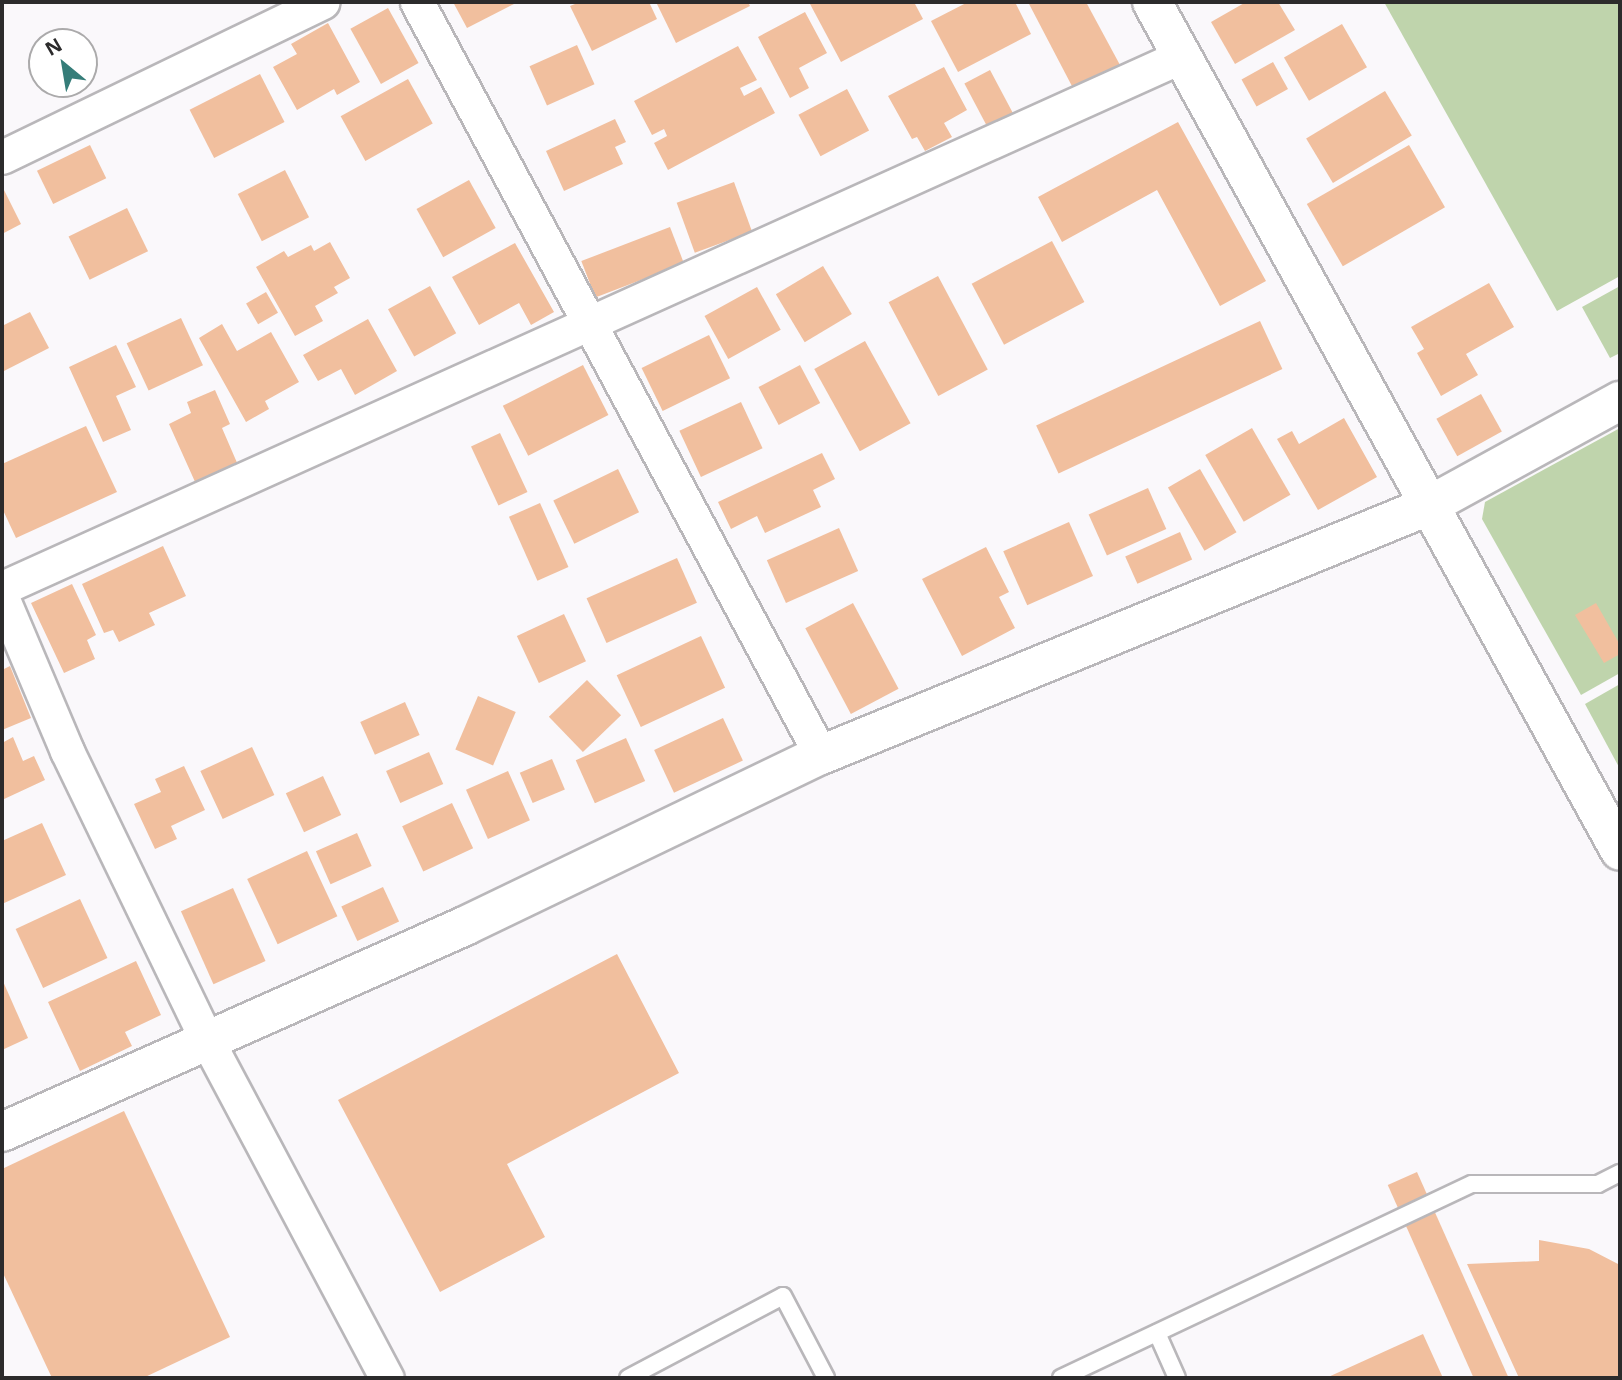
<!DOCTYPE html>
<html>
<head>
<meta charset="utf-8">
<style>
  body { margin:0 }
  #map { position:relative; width:1622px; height:1380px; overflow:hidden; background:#faf8fb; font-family:"Noto Sans",sans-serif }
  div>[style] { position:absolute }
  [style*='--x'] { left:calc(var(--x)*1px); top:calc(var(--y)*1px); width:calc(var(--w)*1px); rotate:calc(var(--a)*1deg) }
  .green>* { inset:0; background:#bfd4ac }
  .building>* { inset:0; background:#f1bf9e; transform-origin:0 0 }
  .roads { filter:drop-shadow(2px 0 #b9b7ba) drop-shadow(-2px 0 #b9b7ba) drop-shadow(0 2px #b9b7ba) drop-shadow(0 -2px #b9b7ba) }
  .lane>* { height:16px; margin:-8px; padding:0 8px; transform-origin:8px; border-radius:8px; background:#fff }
  .street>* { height:33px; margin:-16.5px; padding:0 16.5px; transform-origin:16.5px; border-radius:16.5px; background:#fff }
  .secondary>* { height:38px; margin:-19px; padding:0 19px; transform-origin:19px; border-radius:19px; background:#fff }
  span { translate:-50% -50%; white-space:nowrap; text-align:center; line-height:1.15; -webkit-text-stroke:6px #fff; paint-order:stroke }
  .frame { position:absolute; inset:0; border:4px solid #2c2b2c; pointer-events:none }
  .north { position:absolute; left:28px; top:28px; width:70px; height:70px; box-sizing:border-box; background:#fff; border:2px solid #abaaab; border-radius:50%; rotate:330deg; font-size:19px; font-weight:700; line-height:28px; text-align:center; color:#2c2b2c }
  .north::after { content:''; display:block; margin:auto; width:24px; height:32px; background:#357d79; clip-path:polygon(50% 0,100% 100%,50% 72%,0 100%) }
</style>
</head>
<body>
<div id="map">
  <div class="green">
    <div style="clip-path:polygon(1384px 2px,1620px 2px,1620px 276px,1557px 311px)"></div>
    <div style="clip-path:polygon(1620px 286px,1620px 353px,1610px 358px,1582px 307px)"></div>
    <div style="clip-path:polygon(1620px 428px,1620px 673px,1581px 695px,1482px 519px,1485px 502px)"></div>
    <div style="clip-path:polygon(1620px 684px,1620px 769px,1585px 704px)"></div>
  </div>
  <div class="building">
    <div style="clip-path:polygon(453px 2px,518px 2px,467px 28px)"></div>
    <div style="clip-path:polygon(580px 2px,649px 2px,657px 19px,592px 51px,570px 6px)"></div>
    <div style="clip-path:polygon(656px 2px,748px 2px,750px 6px,676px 43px)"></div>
    <div style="clip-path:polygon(814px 2px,914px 2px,923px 19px,841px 62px,810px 4px)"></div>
    <div style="clip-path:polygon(968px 2px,1015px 2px,1031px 34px,958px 72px,931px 21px)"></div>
    <div style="clip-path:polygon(1028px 2px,1086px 2px,1120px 65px,1074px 90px)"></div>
    <div style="clip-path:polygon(1246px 2px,1278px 2px,1295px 30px,1235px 64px,1211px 22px)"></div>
    <div style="left:388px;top:8px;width:63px;height:43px;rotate:61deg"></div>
    <div style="clip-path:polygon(805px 12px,827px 53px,799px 68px,809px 88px,790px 98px,758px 37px)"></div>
    <div style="clip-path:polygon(328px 23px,360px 82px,337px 95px,334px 89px,297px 110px,273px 67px,297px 54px,291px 44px)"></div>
    <div style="left:1342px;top:24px;width:50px;height:67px;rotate:60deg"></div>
    <div style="left:577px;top:45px;width:43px;height:52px;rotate:66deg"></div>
    <div style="clip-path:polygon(738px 46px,757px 80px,740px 88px,744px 96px,761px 87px,775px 113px,668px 170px,654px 143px,667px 136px,664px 129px,652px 135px,634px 101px)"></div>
    <div style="left:1273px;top:62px;width:31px;height:36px;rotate:61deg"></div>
    <div style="clip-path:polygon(944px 67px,967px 110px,944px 123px,952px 137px,925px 151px,917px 137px,912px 139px,888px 96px)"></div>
    <div style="left:990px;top:70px;width:51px;height:29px;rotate:62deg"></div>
    <div style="left:260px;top:74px;width:54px;height:79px;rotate:63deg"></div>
    <div style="left:408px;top:79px;width:51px;height:77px;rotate:61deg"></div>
    <div style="left:847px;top:89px;width:47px;height:55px;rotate:62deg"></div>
    <div style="left:1385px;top:91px;width:52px;height:92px;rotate:59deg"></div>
    <div style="clip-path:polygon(615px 119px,626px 142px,615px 147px,623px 164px,564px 191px,546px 151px)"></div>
    <div style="clip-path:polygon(1178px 122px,1266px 281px,1220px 306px,1157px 190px,1062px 242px,1038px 197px)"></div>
    <div style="left:90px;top:145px;width:37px;height:59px;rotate:64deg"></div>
    <div style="left:1409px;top:145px;width:72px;height:118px;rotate:60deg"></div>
    <div style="left:285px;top:170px;width:53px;height:53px;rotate:63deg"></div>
    <div style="left:469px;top:180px;width:55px;height:60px;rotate:61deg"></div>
    <div style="left:734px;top:182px;width:53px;height:61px;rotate:70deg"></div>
    <div style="clip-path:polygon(2px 186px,21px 224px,2px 234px)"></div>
    <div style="left:127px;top:208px;width:48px;height:65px;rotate:64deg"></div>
    <div style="left:670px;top:227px;width:39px;height:95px;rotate:69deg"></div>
    <div style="left:1052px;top:241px;width:69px;height:91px;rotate:62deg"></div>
    <div style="clip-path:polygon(330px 242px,350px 278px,334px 287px,338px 293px,315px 306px,323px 321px,295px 336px,256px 267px,284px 251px,288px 257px,311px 245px,314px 251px)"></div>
    <div style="clip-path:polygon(515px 243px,554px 312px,531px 325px,519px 303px,479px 325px,452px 277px)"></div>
    <div style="left:823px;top:266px;width:56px;height:55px;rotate:59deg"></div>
    <div style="left:938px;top:276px;width:106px;height:56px;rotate:62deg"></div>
    <div style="clip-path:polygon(1489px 283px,1514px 327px,1466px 354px,1478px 375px,1441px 396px,1417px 353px,1424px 349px,1411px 327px)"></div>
    <div style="left:430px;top:286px;width:54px;height:48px;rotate:61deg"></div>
    <div style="left:757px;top:287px;width:49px;height:60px;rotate:61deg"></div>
    <div style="left:266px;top:292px;width:24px;height:23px;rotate:60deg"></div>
    <div style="clip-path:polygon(30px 312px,49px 348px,2px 372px,2px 326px)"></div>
    <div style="left:181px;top:318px;width:52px;height:60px;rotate:65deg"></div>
    <div style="clip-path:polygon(368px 319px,397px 371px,355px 395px,341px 369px,318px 381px,303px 355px)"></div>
    <div style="left:1260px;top:321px;width:53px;height:247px;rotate:65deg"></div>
    <div style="clip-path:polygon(222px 324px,237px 351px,271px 332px,299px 382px,265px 401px,269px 409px,246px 422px,199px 338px)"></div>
    <div style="left:709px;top:335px;width:48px;height:75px;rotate:64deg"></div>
    <div style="left:865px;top:341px;width:94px;height:58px;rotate:61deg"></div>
    <div style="clip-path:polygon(116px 345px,136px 387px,116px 396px,131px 430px,103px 442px,69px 367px)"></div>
    <div style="left:583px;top:365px;width:56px;height:90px;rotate:63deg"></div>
    <div style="left:800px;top:365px;width:43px;height:47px;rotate:62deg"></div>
    <div style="clip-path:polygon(215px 390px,230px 424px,222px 428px,238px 465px,196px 484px,169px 424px,191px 413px,187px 402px)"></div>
    <div style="left:1481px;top:394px;width:43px;height:51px;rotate:61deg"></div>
    <div style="left:741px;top:402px;width:51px;height:68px;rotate:65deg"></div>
    <div style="clip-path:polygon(1344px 418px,1377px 477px,1318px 510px,1277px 439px,1292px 431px,1299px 444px)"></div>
    <div style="clip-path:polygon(86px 426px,117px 492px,16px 538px,2px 508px,2px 464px)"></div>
    <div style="left:1252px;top:428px;width:77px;height:54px;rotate:60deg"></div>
    <div style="left:500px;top:433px;width:65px;height:32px;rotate:65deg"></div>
    <div style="clip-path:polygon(822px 453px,835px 479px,813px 490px,821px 507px,765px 533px,757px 516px,731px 529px,718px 502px)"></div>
    <div style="left:618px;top:469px;width:48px;height:72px;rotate:64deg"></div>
    <div style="left:1200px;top:469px;width:73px;height:37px;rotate:60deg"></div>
    <div style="left:1148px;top:488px;width:45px;height:65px;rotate:66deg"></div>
    <div style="left:540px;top:503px;width:70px;height:34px;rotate:66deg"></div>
    <div style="left:1069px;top:522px;width:59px;height:72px;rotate:66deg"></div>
    <div style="left:839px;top:528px;width:47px;height:79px;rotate:66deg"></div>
    <div style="left:1180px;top:532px;width:30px;height:60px;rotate:66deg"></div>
    <div style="clip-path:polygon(163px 546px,186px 596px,149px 613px,155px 625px,119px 642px,113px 630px,104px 633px,82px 584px)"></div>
    <div style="clip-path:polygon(986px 547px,1009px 592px,999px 597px,1015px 628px,962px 656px,922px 579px)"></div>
    <div style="left:677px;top:558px;width:49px;height:99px;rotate:66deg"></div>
    <div style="clip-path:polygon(72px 584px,96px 635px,87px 640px,95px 659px,64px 673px,31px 603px)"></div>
    <div style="left:853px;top:603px;width:97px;height:54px;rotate:62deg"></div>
    <div style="clip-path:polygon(1596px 603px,1620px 645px,1620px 654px,1604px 663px,1575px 615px)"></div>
    <div style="left:564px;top:614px;width:52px;height:52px;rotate:65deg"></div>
    <div style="left:701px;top:636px;width:57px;height:93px;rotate:65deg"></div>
    <div style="clip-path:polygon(10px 666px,31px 718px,2px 730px,2px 670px)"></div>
    <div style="left:587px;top:680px;width:49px;height:53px;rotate:46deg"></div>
    <div style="left:478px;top:696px;width:41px;height:58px;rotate:23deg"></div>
    <div style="left:405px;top:702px;width:36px;height:49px;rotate:66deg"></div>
    <div style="left:723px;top:718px;width:47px;height:76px;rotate:65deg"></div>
    <div style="clip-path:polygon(13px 737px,23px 761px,34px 756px,45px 780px,2px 800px,2px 743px)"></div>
    <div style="left:626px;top:738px;width:47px;height:55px;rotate:66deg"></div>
    <div style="left:252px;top:747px;width:53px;height:57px;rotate:65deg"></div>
    <div style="left:429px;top:752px;width:35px;height:47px;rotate:66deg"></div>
    <div style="left:552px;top:759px;width:33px;height:35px;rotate:67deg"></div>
    <div style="clip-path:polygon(184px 766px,205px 810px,171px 826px,177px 839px,155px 849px,134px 804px,161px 792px,155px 779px)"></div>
    <div style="left:508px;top:771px;width:54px;height:46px;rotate:66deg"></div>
    <div style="left:323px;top:776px;width:43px;height:41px;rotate:65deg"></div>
    <div style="left:452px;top:803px;width:50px;height:55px;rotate:65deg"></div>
    <div style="clip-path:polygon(42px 823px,66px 875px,2px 904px,2px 841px)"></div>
    <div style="left:357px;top:833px;width:36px;height:45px;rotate:66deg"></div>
    <div style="left:307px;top:851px;width:72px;height:66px;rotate:65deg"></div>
    <div style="left:383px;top:887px;width:38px;height:46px;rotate:65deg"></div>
    <div style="left:233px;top:888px;width:80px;height:57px;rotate:66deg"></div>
    <div style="left:80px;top:899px;width:65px;height:71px;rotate:65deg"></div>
    <div style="clip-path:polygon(617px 954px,679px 1073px,507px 1164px,545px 1237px,440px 1292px,338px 1100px)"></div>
    <div style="clip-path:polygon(136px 961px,161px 1015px,125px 1032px,132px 1046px,80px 1071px,48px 1002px)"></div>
    <div style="clip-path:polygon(2px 979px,28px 1038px,2px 1050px)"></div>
    <div style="clip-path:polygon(124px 1111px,230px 1337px,143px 1378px,52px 1378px,2px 1271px,2px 1169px)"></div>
    <div style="left:1417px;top:1172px;width:226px;height:32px;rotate:66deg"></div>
    <div style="clip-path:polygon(1539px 1240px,1589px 1249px,1620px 1265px,1620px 1378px,1519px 1378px,1467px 1264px,1539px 1261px)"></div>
    <div style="clip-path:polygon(1423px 1334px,1443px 1378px,1326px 1378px)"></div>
  </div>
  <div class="roads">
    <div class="lane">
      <div style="--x:1157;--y:1333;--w:49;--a:66"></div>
      <div style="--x:628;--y:1378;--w:175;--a:-27.9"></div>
      <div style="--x:783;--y:1296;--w:93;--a:62.3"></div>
      <div style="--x:1061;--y:1378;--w:454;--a:-25.3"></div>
      <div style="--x:1472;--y:1184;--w:126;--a:0"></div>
      <div style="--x:1598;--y:1184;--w:25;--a:-27"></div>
    </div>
    <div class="street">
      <div style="--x:417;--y:2;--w:855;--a:61.79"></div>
      <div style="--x:2;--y:157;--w:356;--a:-25.8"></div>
      <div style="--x:2;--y:588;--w:1294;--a:-24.27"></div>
      <div style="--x:2;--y:597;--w:167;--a:67.1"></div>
      <div style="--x:67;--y:751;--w:321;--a:64.2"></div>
      <div style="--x:207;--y:1040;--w:383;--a:62"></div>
    </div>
    <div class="secondary">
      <div style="--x:1152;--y:2;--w:969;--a:61.13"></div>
      <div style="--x:2;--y:1132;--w:507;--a:-23.99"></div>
      <div style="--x:465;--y:926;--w:395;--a:-25.7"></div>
      <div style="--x:821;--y:755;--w:656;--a:-22.3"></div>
      <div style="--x:1428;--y:506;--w:219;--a:-28.7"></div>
    </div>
  </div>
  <div class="frame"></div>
  <div class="north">N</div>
</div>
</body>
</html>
